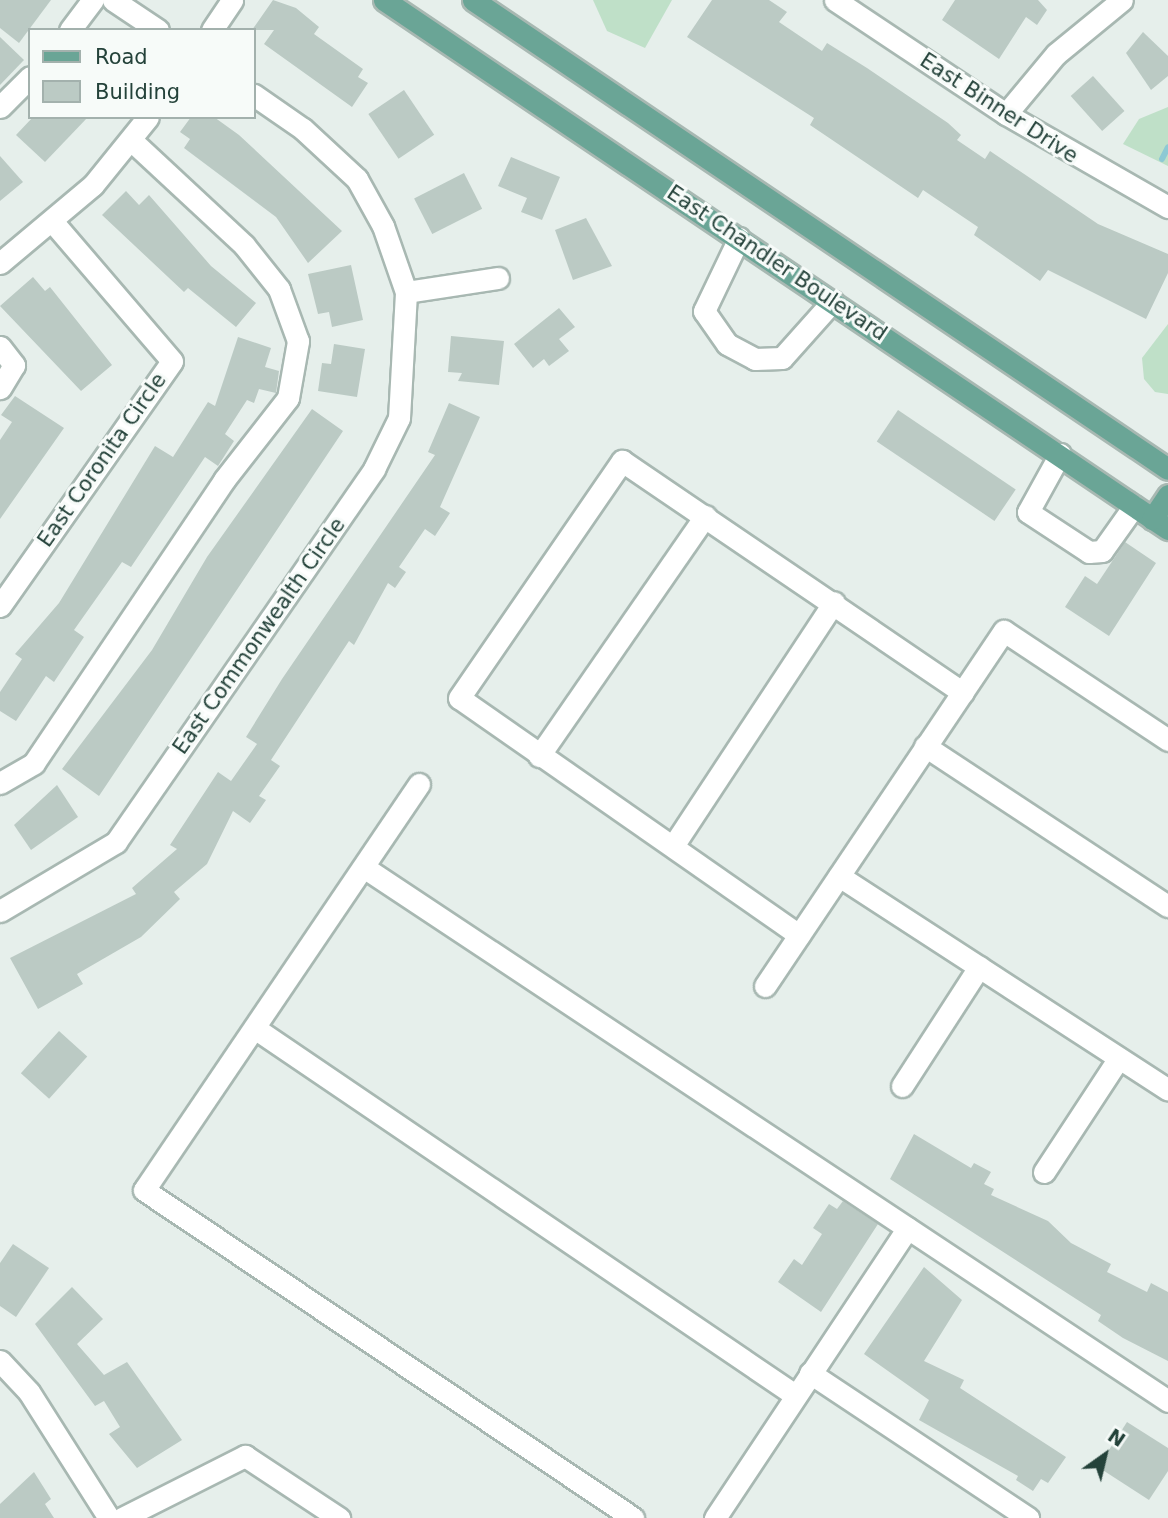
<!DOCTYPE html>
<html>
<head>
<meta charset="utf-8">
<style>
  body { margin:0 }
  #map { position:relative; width:1168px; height:1518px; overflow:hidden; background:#e6efeb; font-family:"DejaVu Sans",sans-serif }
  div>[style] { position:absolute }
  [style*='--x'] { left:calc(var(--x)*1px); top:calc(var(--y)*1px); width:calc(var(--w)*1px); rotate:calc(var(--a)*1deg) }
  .green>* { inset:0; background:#bfe0c8 }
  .stream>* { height:6px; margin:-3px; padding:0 3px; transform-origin:3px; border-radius:3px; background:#8ec9d4 }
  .building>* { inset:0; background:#bbcac4; transform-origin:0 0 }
  .roads { filter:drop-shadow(2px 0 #a8b8b2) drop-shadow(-2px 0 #a8b8b2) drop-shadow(0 2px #a8b8b2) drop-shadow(0 -2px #a8b8b2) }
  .minor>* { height:21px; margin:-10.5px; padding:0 10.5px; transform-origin:10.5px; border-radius:10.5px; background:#fff }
  .major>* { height:21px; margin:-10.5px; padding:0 10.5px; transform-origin:10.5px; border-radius:10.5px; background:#6aa596 }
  span { translate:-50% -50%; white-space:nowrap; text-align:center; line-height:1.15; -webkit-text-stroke:6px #f7fbf9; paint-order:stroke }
  .street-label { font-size:21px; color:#24423a }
  .legend { position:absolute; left:28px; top:28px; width:228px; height:91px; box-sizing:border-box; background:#f7fbf9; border:2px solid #a3b1ad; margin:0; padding:9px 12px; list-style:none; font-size:21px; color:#24423a }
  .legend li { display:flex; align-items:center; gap:14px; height:35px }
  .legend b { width:35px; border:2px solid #a3b1ad }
  .north { position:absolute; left:1070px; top:1420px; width:70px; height:70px; -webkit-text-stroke:5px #f7fbf9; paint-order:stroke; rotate:34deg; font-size:19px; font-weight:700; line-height:28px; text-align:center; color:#24423a }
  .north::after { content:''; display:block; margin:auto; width:24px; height:32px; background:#24423a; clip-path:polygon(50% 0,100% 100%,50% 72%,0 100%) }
</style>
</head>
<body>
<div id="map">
  <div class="green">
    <div style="clip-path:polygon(593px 0,672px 0,645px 48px,607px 31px)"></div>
    <div style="clip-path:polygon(1168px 107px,1168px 166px,1123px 144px,1139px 119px)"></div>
    <div style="clip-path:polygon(1168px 324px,1168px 394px,1155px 392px,1144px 379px,1142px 358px)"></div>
  </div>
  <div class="stream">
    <div style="--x:1162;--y:159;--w:13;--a:-63"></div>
  </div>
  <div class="building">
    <div style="clip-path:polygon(0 0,51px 0,19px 43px,0 28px)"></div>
    <div style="clip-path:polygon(273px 0,296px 8px,319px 27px,314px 34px,363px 69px,358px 77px,368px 83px,352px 107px,264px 44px,274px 30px,252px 30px)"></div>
    <div style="clip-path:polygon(712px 0,769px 0,787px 12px,779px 22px,822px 51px,827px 43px,867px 68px,948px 123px,961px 135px,957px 140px,985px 159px,990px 151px,1098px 224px,1168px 254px,1168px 273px,1146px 319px,1048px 270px,1040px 281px,974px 235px,978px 227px,923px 190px,918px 198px,810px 125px,814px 118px,687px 37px)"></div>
    <div style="clip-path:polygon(955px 0,1038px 0,1047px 10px,1037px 25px,1026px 17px,999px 59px,942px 20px)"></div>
    <div style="clip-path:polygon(1143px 32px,1168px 56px,1168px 76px,1151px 90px,1126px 53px)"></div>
    <div style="clip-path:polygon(0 37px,24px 60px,0 85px)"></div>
    <div style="left:1093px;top:76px;width:47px;height:30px;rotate:48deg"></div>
    <div style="left:404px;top:90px;width:54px;height:43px;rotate:56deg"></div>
    <div style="clip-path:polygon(33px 117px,88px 117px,45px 162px,16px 135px)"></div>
    <div style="clip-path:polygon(191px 117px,214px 117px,239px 135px,342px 231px,308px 263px,276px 217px,184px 148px,190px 139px,180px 132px)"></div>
    <div style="clip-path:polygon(0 156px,23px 182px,0 201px)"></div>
    <div style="clip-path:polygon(511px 157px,560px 177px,542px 220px,521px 212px,527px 198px,498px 186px)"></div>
    <div style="left:464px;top:173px;width:40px;height:56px;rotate:63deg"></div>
    <div style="clip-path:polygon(126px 191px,139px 205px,149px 195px,211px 266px,256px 303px,236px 327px,188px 288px,184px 292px,102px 215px)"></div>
    <div style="clip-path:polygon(586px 218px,612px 266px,573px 280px,555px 230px)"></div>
    <div style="clip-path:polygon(351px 265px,363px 320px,332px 327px,329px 312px,318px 314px,308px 274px)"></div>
    <div style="clip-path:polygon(33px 277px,45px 291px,50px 287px,112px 365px,81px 391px,0 306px)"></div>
    <div style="clip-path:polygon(559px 308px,575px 327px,559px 339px,569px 351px,549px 366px,544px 359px,533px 368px,514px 344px)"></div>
    <div style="clip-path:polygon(451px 336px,504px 341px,499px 385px,458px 381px,462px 373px,448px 372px)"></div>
    <div style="clip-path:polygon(238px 337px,271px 348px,265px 367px,279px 371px,276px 393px,259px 389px,254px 403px,247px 400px,225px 434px,234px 441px,218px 466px,205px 457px,131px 567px,122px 562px,74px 630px,84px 637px,54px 682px,46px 676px,16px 721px,0 711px,0 692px,22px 659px,15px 654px,59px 603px,155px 446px,173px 457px,208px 402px,215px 406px)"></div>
    <div style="clip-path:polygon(334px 344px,365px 349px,357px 397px,318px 391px,322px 363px,331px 364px)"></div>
    <div style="clip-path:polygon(15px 396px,64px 428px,0 519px,0 440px,12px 422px,1px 415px)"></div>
    <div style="clip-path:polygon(449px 403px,480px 417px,440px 507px,450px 513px,435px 536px,425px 529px,399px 567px,406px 572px,395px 588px,388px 583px,354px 645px,349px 641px,271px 760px,280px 766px,259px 796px,266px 800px,250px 823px,233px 811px,207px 864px,174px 892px,180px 899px,141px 937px,77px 974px,83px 984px,38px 1009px,10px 958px,136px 894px,132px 888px,177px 849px,170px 845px,218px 772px,231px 781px,257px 744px,246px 737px,282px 679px,435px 455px,428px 452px)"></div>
    <div style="clip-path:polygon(312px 409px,343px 431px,99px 796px,62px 769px,152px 650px,207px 557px)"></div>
    <div style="left:898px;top:410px;width:142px;height:38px;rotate:34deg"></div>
    <div style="clip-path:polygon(1125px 542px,1156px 563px,1109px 636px,1065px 607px,1085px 576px,1097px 584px)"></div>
    <div style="clip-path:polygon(57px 785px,78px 817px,31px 850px,14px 825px)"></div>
    <div style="left:59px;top:1031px;width:38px;height:57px;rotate:42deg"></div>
    <div style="clip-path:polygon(914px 1134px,971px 1168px,974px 1163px,991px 1172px,984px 1184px,994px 1189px,991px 1195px,1048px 1221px,1071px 1243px,1111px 1264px,1107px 1272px,1147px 1292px,1151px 1283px,1168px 1292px,1168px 1361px,1123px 1338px,1098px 1321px,1101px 1315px,890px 1179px)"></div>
    <div style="clip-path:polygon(843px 1201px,878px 1224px,821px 1312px,778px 1282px,794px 1259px,802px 1265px,822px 1234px,813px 1228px,829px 1204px,837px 1209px)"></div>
    <div style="clip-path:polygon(13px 1244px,49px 1268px,16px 1317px,0 1306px,0 1263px)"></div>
    <div style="clip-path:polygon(924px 1267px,962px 1300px,924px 1361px,964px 1380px,960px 1388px,1066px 1457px,1048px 1483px,1041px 1479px,1033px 1491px,1016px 1480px,1018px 1476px,919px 1420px,929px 1400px,864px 1354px)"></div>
    <div style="clip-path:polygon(72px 1287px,103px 1319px,77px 1344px,104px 1375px,127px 1362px,182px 1440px,137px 1468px,109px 1434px,120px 1427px,104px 1401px,95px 1406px,35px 1324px)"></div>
    <div style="clip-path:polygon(1127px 1422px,1168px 1448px,1168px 1471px,1149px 1500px,1098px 1467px)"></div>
    <div style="clip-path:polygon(34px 1472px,51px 1499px,45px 1504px,54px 1518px,0 1518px,0 1504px)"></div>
  </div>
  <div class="roads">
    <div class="minor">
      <div style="--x:113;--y:0;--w:54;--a:33.7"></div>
      <div style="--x:835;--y:0;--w:206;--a:33.7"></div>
      <div style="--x:1006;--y:114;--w:187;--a:29.9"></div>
      <div style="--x:70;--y:30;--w:38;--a:-53"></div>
      <div style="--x:212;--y:30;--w:36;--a:-56"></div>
      <div style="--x:0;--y:107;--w:42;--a:-45"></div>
      <div style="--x:1006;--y:114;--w:78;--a:-50.2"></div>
      <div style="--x:1056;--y:54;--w:85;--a:-39.3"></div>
      <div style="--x:739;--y:238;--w:81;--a:115.6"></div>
      <div style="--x:704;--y:311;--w:40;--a:55.1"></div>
      <div style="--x:727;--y:344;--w:32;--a:28"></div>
      <div style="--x:755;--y:359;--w:27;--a:-2"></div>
      <div style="--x:782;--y:358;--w:76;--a:-48.2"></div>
      <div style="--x:0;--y:263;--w:121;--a:-40"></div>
      <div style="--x:93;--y:185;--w:87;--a:-51"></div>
      <div style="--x:406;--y:292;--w:93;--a:-8.7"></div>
      <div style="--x:0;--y:347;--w:23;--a:52"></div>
      <div style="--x:14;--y:365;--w:27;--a:121"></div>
      <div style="--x:1060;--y:454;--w:66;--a:118.9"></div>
      <div style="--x:1028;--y:512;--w:73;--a:33.3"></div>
      <div style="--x:1089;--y:552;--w:13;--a:-4"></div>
      <div style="--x:1102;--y:551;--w:55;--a:-54.6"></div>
      <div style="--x:0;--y:606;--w:299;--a:-54.9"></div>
      <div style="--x:172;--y:361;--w:183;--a:-130.6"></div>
      <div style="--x:925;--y:746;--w:291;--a:33.4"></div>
      <div style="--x:539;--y:756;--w:292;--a:-55.3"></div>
      <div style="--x:0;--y:783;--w:39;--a:-30"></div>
      <div style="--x:34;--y:763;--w:341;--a:-56.1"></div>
      <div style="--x:224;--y:480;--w:104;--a:-52"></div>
      <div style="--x:288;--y:398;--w:58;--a:-80"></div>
      <div style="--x:298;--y:341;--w:55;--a:-110.1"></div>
      <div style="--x:279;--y:289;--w:56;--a:-128.5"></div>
      <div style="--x:244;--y:245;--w:154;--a:-137.1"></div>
      <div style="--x:419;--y:784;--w:490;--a:124.1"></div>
      <div style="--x:144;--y:1190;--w:589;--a:33.85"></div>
      <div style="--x:673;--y:846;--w:292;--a:-56.6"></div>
      <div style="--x:365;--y:868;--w:964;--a:33.57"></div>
      <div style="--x:839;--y:876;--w:392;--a:33"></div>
      <div style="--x:0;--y:911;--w:135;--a:-30.7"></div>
      <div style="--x:116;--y:842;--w:454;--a:-55.3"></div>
      <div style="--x:374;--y:469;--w:57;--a:-63.9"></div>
      <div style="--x:399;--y:418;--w:126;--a:-86.8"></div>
      <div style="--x:406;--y:292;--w:70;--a:-109.2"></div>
      <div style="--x:383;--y:226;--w:54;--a:-119"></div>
      <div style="--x:357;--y:179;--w:74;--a:-137.2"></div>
      <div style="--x:303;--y:129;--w:60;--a:-145.2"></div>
      <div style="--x:799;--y:935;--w:414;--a:-145.1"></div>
      <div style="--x:459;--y:698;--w:288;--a:-55.5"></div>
      <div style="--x:622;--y:461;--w:412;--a:34.2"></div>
      <div style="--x:765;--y:986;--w:428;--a:-56.1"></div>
      <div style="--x:1004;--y:631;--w:197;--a:33.6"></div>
      <div style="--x:256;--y:1029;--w:652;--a:34.18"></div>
      <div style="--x:902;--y:1086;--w:142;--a:-57.1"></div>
      <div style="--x:1044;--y:1172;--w:136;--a:-56.7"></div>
      <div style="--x:0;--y:1361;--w:42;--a:46.9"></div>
      <div style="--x:29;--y:1392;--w:149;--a:57.6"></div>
      <div style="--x:810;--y:1373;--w:262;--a:33.6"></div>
      <div style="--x:122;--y:1518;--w:138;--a:-26.8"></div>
      <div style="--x:245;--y:1456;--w:113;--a:33.4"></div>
      <div style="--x:715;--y:1518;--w:348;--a:-56.4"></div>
    </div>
    <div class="major">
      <div style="--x:384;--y:0;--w:946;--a:34.01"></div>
      <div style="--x:473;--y:0;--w:838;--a:34.01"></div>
      <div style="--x:1152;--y:519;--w:29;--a:-56"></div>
    </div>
  </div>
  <div class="street-label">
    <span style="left:999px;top:108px;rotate:33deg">East Binner Drive</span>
    <span style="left:777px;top:263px;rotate:34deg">East Chandler Boulevard</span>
    <span style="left:102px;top:460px;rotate:-55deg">East Coronita Circle</span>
    <span style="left:259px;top:636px;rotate:-55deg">East Commonwealth Circle</span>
  </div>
  <ul class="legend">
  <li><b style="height:9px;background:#6aa596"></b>Road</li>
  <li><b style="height:19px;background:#bbcac4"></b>Building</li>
  </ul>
  <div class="north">N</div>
</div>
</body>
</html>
